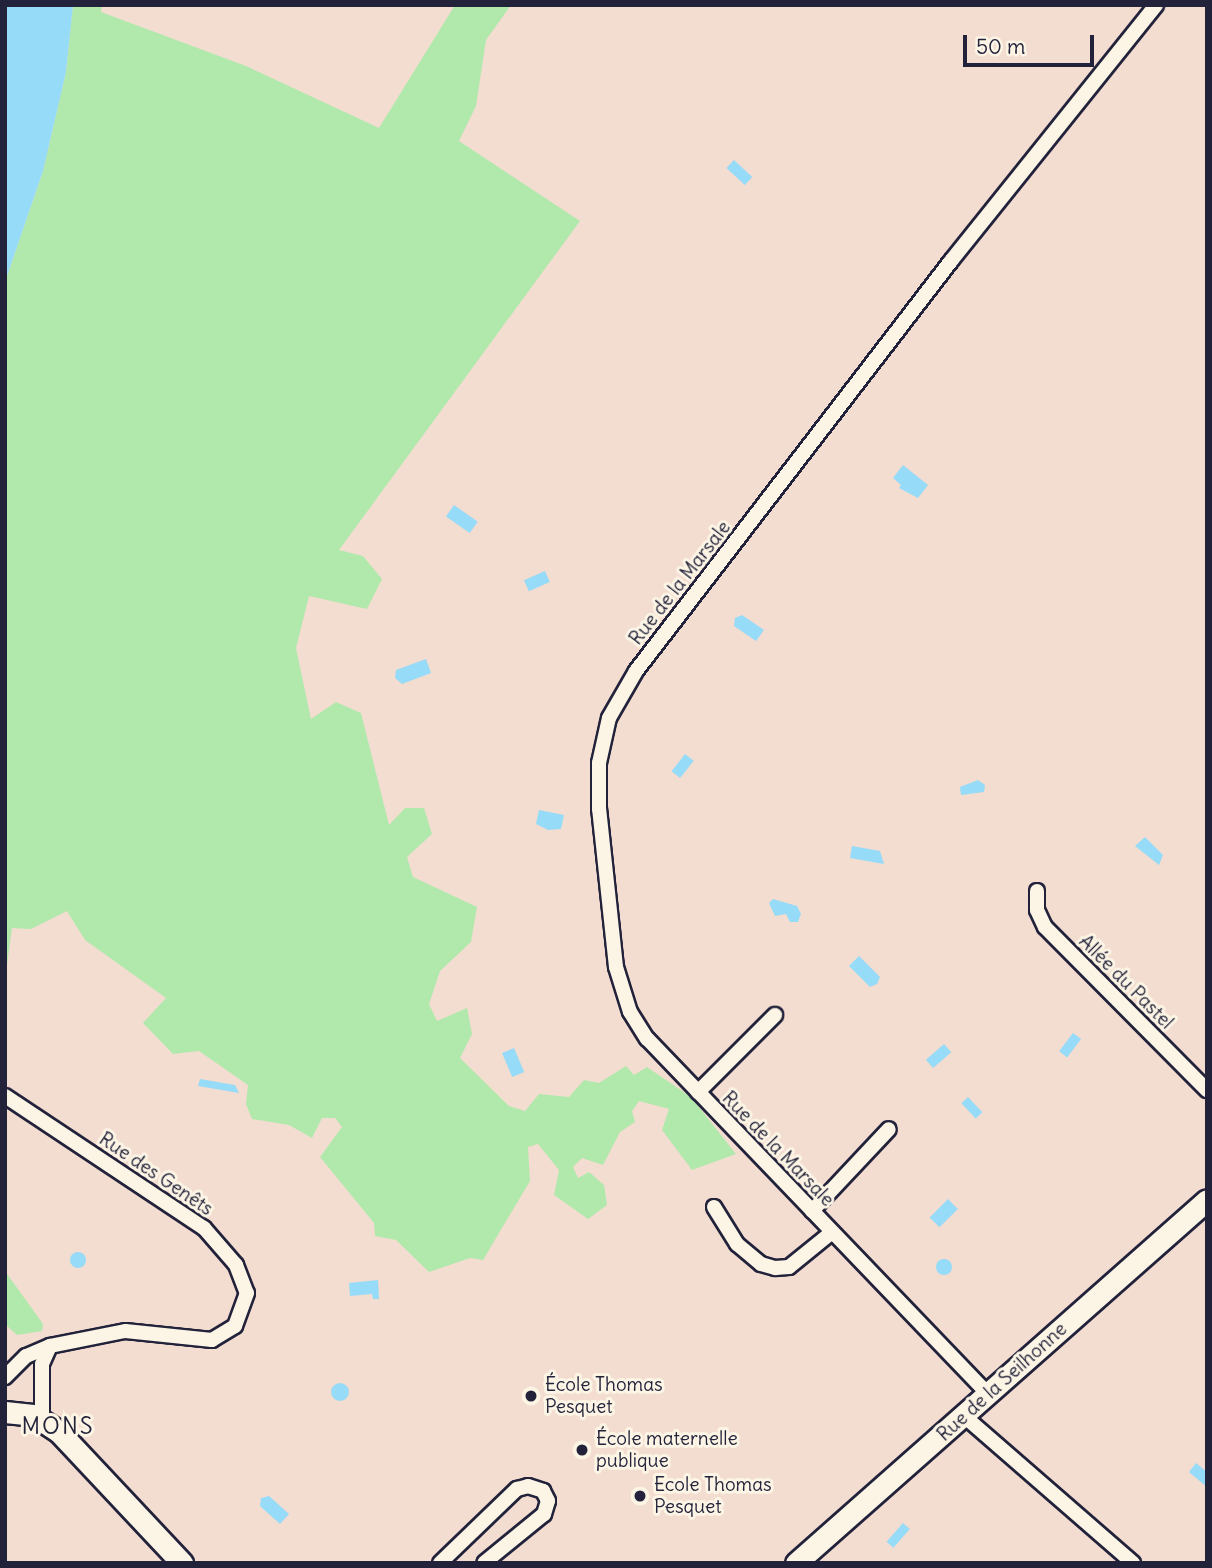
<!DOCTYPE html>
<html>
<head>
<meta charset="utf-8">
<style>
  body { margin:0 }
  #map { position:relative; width:1212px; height:1568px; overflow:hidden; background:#f3dcd0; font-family:Delius,sans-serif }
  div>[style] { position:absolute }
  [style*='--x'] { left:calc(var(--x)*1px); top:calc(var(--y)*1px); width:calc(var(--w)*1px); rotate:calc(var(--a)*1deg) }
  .green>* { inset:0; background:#b1e9ad }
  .water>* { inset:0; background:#96dbf8; transform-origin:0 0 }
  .round { border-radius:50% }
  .roads { filter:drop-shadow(2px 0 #22223b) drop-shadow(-2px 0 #22223b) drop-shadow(0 2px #22223b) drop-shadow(0 -2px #22223b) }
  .street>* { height:14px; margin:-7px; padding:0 7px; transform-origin:7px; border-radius:7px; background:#fcf5e5 }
  .secondary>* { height:21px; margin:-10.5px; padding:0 10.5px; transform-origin:10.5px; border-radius:10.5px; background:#fcf5e5 }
  .dots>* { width:19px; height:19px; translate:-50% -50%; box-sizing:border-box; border:4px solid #fcf5e5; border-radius:50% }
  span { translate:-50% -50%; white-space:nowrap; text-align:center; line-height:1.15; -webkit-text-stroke:6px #fcf5e5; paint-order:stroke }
  .street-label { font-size:19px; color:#22223b }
  .poi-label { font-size:19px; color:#22223b }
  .left { translate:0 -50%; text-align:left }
  .quarter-label { font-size:23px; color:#22223b; letter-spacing:2px }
  .frame { position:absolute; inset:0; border:7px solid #22223b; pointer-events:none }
  .scale { position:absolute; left:963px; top:35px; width:131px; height:32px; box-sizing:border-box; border:4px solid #22223b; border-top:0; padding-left:9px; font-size:21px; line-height:24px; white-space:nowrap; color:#22223b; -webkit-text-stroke:5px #fcf5e5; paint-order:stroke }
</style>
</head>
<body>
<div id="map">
  <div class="green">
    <div style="clip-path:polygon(73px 5px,102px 5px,101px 12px,246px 66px,379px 128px,455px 5px,511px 5px,486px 40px,476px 106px,459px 141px,580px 221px,339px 550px,363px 556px,382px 579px,367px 609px,309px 596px,296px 648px,311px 719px,336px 702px,361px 713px,389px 825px,405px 808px,424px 808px,432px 834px,407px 857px,413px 877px,477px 907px,471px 942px,440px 971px,429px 1004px,437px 1021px,467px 1008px,472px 1034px,460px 1058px,509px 1106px,525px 1111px,539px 1094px,569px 1097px,584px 1080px,599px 1083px,626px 1066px,634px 1075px,647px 1067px,691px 1097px,736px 1154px,692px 1170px,662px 1130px,669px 1109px,639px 1101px,632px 1111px,635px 1122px,620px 1132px,603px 1165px,582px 1158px,573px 1167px,578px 1178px,589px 1172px,604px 1185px,607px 1205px,588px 1219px,554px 1195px,559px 1170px,538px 1144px,528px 1147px,530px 1181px,483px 1260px,470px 1258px,429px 1272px,396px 1240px,375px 1236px,374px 1223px,320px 1157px,342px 1127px,335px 1118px,322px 1118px,312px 1138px,289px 1125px,252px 1119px,246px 1104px,248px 1085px,199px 1051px,173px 1054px,143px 1023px,166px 998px,85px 940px,67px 911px,31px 929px,12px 928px,5px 980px,5px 282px,43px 171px,66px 72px)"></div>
    <div style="clip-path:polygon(5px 1271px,43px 1324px,42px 1331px,17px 1335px,5px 1324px)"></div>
  </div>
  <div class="water">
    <div style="clip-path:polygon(5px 5px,73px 5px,66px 72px,43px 171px,5px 282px)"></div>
    <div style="left:734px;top:160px;width:25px;height:11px;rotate:43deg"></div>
    <div style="clip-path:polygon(903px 465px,928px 485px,918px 498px,899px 488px,901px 485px,893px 478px)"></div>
    <div style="left:454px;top:505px;width:29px;height:14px;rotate:35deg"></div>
    <div style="left:545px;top:571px;width:12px;height:23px;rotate:66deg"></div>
    <div style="clip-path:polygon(742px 615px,764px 630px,756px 641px,734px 626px,735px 618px)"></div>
    <div style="clip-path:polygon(426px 659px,431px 673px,402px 684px,395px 678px,396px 670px)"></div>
    <div style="left:685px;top:754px;width:11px;height:22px;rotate:38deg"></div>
    <div style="clip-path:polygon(978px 780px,985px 785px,984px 792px,961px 795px,960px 787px)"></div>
    <div style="clip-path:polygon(539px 810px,564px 815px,561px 829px,548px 830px,536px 824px)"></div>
    <div style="clip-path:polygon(1145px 837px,1163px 855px,1159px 865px,1135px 846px)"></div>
    <div style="clip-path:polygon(852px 846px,880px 851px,884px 864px,850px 858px)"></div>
    <div style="clip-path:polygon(773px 899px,797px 906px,801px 914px,798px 922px,790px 922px,786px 914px,775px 916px,769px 903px)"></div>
    <div style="clip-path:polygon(859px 956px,880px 977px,877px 984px,870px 987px,849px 966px)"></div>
    <div style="left:1073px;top:1033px;width:10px;height:23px;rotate:37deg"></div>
    <div style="left:944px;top:1044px;width:11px;height:24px;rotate:49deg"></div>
    <div style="left:514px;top:1048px;width:26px;height:13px;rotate:67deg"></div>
    <div style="clip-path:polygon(200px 1079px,235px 1085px,239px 1093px,198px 1086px)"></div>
    <div style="left:968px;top:1097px;width:21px;height:9px;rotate:47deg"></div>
    <div style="left:948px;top:1199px;width:14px;height:26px;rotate:45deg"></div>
    <div class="round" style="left:70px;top:1252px;width:16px;height:16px"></div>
    <div class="round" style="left:936px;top:1259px;width:16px;height:16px"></div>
    <div style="clip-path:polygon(378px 1280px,379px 1299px,373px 1299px,372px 1294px,350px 1296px,349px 1283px)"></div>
    <div class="round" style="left:331px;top:1383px;width:18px;height:18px"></div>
    <div style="clip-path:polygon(1196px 1463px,1207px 1472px,1207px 1487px,1189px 1472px)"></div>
    <div style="clip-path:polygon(269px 1496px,289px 1514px,280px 1524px,260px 1506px,261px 1498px)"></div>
    <div style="left:903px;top:1523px;width:9px;height:25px;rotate:41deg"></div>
  </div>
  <div class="roads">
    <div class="street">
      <div style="--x:1037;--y:891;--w:19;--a:90"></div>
      <div style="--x:1037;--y:910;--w:19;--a:65"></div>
      <div style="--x:1045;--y:927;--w:230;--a:45.2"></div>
      <div style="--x:698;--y:1092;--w:109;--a:-45"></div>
      <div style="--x:5;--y:1096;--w:239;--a:33.6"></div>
      <div style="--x:204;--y:1228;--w:49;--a:49.1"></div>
      <div style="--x:236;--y:1265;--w:30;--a:69"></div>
      <div style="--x:247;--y:1293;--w:35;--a:110"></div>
      <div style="--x:235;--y:1326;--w:27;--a:149"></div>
      <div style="--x:212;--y:1340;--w:87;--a:-174.1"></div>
      <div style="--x:125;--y:1331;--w:76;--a:168.7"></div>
      <div style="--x:50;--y:1346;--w:26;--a:157"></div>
      <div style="--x:26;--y:1356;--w:30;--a:135"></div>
      <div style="--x:714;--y:1207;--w:44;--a:58.1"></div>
      <div style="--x:737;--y:1244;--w:31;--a:40"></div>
      <div style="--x:761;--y:1264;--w:15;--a:16"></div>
      <div style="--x:775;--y:1268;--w:14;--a:-4"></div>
      <div style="--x:789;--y:1267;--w:55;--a:-39.1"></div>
      <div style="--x:812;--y:1211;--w:112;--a:-46.8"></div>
      <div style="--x:988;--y:1394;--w:492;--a:-133.8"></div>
      <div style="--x:647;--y:1039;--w:32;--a:-122"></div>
      <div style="--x:630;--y:1012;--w:47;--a:-107.3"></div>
      <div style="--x:616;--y:967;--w:159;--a:-96.1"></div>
      <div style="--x:599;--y:809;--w:46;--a:-90"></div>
      <div style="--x:599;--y:763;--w:46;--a:-77.5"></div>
      <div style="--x:609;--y:718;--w:54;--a:-60.1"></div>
      <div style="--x:636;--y:671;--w:517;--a:-52.47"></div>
      <div style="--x:951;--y:261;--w:328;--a:-51.3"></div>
      <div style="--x:964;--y:1416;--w:224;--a:41"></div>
      <div style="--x:42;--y:1420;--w:56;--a:-90"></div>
      <div style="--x:42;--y:1364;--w:20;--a:-66"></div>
      <div style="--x:440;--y:1563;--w:107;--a:-43.9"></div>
      <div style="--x:517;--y:1489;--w:11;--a:-15"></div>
      <div style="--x:528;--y:1486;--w:16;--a:18"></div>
      <div style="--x:543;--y:1491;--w:11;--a:63"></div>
      <div style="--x:548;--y:1501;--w:14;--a:107"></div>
      <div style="--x:544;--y:1514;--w:77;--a:140.8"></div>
    </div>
    <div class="secondary">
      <div style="--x:5;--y:1412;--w:28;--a:6"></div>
      <div style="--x:33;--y:1415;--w:31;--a:33"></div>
      <div style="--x:59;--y:1432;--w:180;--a:46.8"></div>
      <div style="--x:796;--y:1563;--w:548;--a:-41.45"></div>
    </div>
  </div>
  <div class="dots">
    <div style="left:531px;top:1396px;background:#22223b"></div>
    <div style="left:582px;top:1450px;background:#22223b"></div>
    <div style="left:640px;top:1496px;background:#22223b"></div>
  </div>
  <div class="street-label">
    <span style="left:680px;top:583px;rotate:-52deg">Rue de la Marsale</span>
    <span style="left:1126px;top:982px;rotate:45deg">Allée du Pastel</span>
    <span style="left:778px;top:1149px;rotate:46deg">Rue de la Marsale</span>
    <span style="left:156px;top:1174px;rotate:34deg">Rue des Genêts</span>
    <span style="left:1002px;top:1382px;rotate:-42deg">Rue de la Seilhonne</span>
  </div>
  <div class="poi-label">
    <span class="left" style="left:545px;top:1396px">École Thomas<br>Pesquet</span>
    <span class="left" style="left:596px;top:1450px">École maternelle<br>publique</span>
    <span class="left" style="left:654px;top:1496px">Ecole Thomas<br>Pesquet</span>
  </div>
  <div class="quarter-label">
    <span style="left:58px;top:1426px">MONS</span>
  </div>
  <div class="frame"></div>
  <div class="scale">50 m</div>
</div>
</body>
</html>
